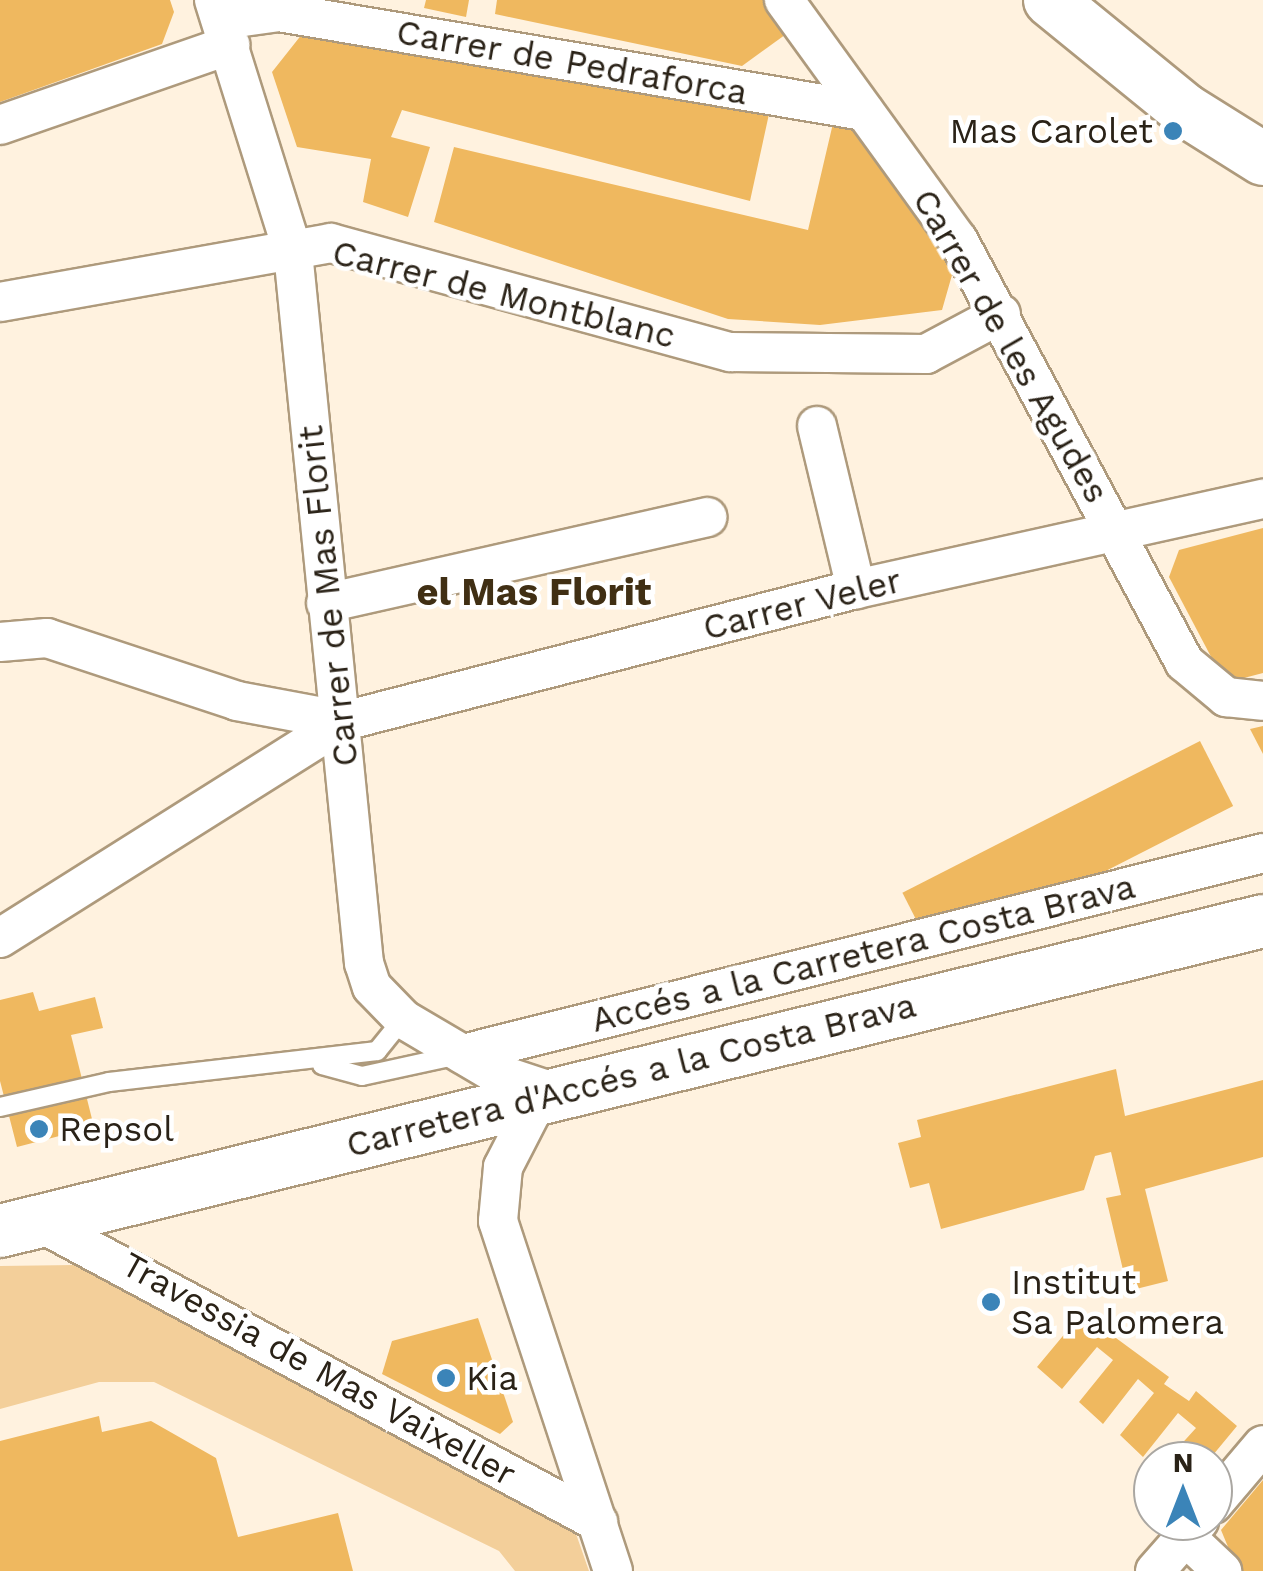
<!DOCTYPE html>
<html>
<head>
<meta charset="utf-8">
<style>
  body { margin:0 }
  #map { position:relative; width:1263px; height:1571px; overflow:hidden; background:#fff2df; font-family:"Work Sans",sans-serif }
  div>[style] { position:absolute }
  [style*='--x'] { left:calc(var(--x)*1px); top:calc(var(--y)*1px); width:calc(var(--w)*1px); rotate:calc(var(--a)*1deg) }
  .green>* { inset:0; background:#f3cf9a }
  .building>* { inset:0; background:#efb85f; transform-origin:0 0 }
  .roads { filter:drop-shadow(2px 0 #ae9a7c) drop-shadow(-2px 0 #ae9a7c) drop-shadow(0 2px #ae9a7c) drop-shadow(0 -2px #ae9a7c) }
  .service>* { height:18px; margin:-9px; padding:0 9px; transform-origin:9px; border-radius:9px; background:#fff }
  .minor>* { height:38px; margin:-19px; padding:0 19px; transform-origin:19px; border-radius:19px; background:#fff }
  .secondary>* { height:52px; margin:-26px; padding:0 26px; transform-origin:26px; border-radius:26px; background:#fff }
  .dots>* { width:28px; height:28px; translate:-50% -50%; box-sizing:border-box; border:5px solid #fff; border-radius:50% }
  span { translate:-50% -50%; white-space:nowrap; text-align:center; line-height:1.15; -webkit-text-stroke:9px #fff; paint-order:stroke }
  .street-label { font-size:35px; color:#2a2217 }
  .poi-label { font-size:35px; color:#2a2217 }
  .right { translate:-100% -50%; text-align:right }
  .left { translate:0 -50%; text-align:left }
  .neighbourhood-label { font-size:38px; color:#402f14; font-weight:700 }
  .north { position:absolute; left:1133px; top:1441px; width:100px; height:100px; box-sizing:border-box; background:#fff; border:2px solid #aaa7a2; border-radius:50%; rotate:0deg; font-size:28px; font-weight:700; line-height:40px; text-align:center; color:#2a2217 }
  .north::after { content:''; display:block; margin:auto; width:35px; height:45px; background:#3b84b8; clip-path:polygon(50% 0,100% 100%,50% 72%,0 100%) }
</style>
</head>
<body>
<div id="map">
  <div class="green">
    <div style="clip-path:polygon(74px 1265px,151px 1291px,543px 1499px,575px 1531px,589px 1571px,515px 1571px,499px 1551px,154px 1382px,99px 1382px,0 1409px,0 1266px)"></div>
  </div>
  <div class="building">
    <div style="clip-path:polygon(0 0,170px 0,174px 12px,162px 44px,0 102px)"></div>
    <div style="clip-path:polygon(426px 0,469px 0,466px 17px,424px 8px)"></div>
    <div style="clip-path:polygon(497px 0,767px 0,789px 32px,742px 66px,495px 14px)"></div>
    <div style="clip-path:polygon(310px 24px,769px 114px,750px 201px,402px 110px,391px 137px,430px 147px,408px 217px,363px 202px,371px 159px,297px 147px,272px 72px)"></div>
    <div style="clip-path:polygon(834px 119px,868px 131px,956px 261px,942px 310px,820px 325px,728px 319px,434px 222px,454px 147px,808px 230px)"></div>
    <div style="clip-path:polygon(1263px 528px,1263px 673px,1240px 679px,1218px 670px,1169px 577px,1179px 550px)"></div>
    <div style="clip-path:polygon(1263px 726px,1263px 754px,1250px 729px)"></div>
    <div style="left:1200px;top:741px;width:73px;height:334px;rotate:63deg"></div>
    <div style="clip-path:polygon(33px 992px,39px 1011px,95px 997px,103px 1028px,71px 1035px,94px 1127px,17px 1147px,0 1081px,0 1000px)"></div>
    <div style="clip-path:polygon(1116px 1069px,1125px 1116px,1263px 1080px,1263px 1157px,1145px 1189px,1168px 1281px,1128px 1291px,1106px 1198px,1121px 1195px,1111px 1152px,1095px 1156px,1084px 1190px,941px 1229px,929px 1183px,910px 1188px,898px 1143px,921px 1137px,917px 1120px)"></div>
    <div style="clip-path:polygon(1082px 1313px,1169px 1377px,1164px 1384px,1189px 1401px,1196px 1391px,1237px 1426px,1208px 1461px,1166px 1461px,1196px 1428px,1178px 1413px,1143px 1457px,1120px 1435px,1154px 1393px,1138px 1379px,1103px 1424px,1079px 1402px,1113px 1360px,1097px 1347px,1062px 1389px,1037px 1367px)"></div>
    <div style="clip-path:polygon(478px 1318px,513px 1422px,500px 1434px,382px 1374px,392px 1341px)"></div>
    <div style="clip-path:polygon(99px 1416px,102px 1432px,151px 1421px,216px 1458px,238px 1537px,338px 1513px,353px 1571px,0 1571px,0 1441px)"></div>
    <div style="clip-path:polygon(1263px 1480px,1263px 1571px,1238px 1571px,1221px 1530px)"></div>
  </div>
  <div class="roads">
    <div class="service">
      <div style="--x:322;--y:1065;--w:41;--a:15.4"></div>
      <div style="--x:362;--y:1076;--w:98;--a:-12.3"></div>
      <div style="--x:0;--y:1107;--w:112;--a:-12.9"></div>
      <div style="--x:109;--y:1082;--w:270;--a:-6.6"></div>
      <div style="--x:377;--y:1051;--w:41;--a:-50.9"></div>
    </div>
    <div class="minor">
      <div style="--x:214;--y:0;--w:264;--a:72.6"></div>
      <div style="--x:293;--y:252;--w:715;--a:84.3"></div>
      <div style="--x:364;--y:963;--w:25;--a:72"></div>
      <div style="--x:372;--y:987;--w:45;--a:45.9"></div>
      <div style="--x:403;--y:1019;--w:104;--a:30.5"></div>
      <div style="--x:493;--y:1072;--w:67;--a:18.2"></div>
      <div style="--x:784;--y:0;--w:296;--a:54.1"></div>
      <div style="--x:958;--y:240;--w:479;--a:61.8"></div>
      <div style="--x:1184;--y:662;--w:55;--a:39.8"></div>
      <div style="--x:1226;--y:697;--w:37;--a:6"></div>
      <div style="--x:222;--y:20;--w:58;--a:-8"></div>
      <div style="--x:279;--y:12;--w:593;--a:9.61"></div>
      <div style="--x:0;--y:125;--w:244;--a:-19.2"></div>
      <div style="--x:0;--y:302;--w:336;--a:-10.1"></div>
      <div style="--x:331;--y:243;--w:414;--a:15.3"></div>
      <div style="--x:730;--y:352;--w:196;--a:0.6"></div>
      <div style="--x:926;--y:354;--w:85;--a:-28.1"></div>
      <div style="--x:817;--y:426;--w:168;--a:76.5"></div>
      <div style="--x:326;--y:603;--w:391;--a:-12.7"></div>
      <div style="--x:0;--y:642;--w:47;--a:-4.9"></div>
      <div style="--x:47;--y:638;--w:200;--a:18.3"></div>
      <div style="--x:237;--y:701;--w:109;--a:10.6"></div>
      <div style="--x:0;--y:938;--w:407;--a:-32.2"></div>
      <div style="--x:344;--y:721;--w:529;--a:-14.46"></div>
      <div style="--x:856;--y:589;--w:417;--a:-12.5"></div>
      <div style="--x:463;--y:1054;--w:825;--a:-14.1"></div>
      <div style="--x:539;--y:1097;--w:79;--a:117.2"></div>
      <div style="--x:503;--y:1167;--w:54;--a:95.3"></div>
      <div style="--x:498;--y:1221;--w:368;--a:71.8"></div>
      <div style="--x:37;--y:1221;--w:637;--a:28.22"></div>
      <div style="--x:1213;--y:1504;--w:77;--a:-49.7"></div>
      <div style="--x:1186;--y:1537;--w:50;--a:43.4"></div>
      <div style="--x:1155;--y:1571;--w:67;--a:-48.7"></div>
    </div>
    <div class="secondary">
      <div style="--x:1050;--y:0;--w:174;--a:39.2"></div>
      <div style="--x:1185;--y:110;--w:92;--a:32.1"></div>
      <div style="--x:0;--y:1231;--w:1300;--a:-13.79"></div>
    </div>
  </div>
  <div class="dots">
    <div style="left:1173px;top:131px;background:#3b84b8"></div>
    <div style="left:39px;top:1129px;background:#3b84b8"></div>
    <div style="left:991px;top:1302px;background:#3b84b8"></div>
    <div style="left:446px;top:1378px;background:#3b84b8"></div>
  </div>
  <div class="street-label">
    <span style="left:572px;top:62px;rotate:10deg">Carrer de Pedraforca</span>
    <span style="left:504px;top:294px;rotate:14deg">Carrer de Montblanc</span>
    <span style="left:1011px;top:346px;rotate:60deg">Carrer de les Agudes</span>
    <span style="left:328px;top:596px;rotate:-96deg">Carrer de Mas Florit</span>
    <span style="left:802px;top:604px;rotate:-14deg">Carrer Veler</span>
    <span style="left:863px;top:953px;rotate:-14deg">Accés a la Carretera Costa Brava</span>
    <span style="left:631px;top:1075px;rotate:-14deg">Carretera d'Accés a la Costa Brava</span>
    <span style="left:319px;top:1369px;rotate:29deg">Travessia de Mas Vaixeller</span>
  </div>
  <div class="poi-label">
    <span class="right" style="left:1153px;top:131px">Mas Carolet</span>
    <span class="left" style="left:59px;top:1129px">Repsol</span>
    <span class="left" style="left:1011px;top:1302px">Institut<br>Sa Palomera</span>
    <span class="left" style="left:466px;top:1378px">Kia</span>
  </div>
  <div class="neighbourhood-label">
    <span style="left:534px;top:593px">el Mas Florit</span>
  </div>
  <div class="north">N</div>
</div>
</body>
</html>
